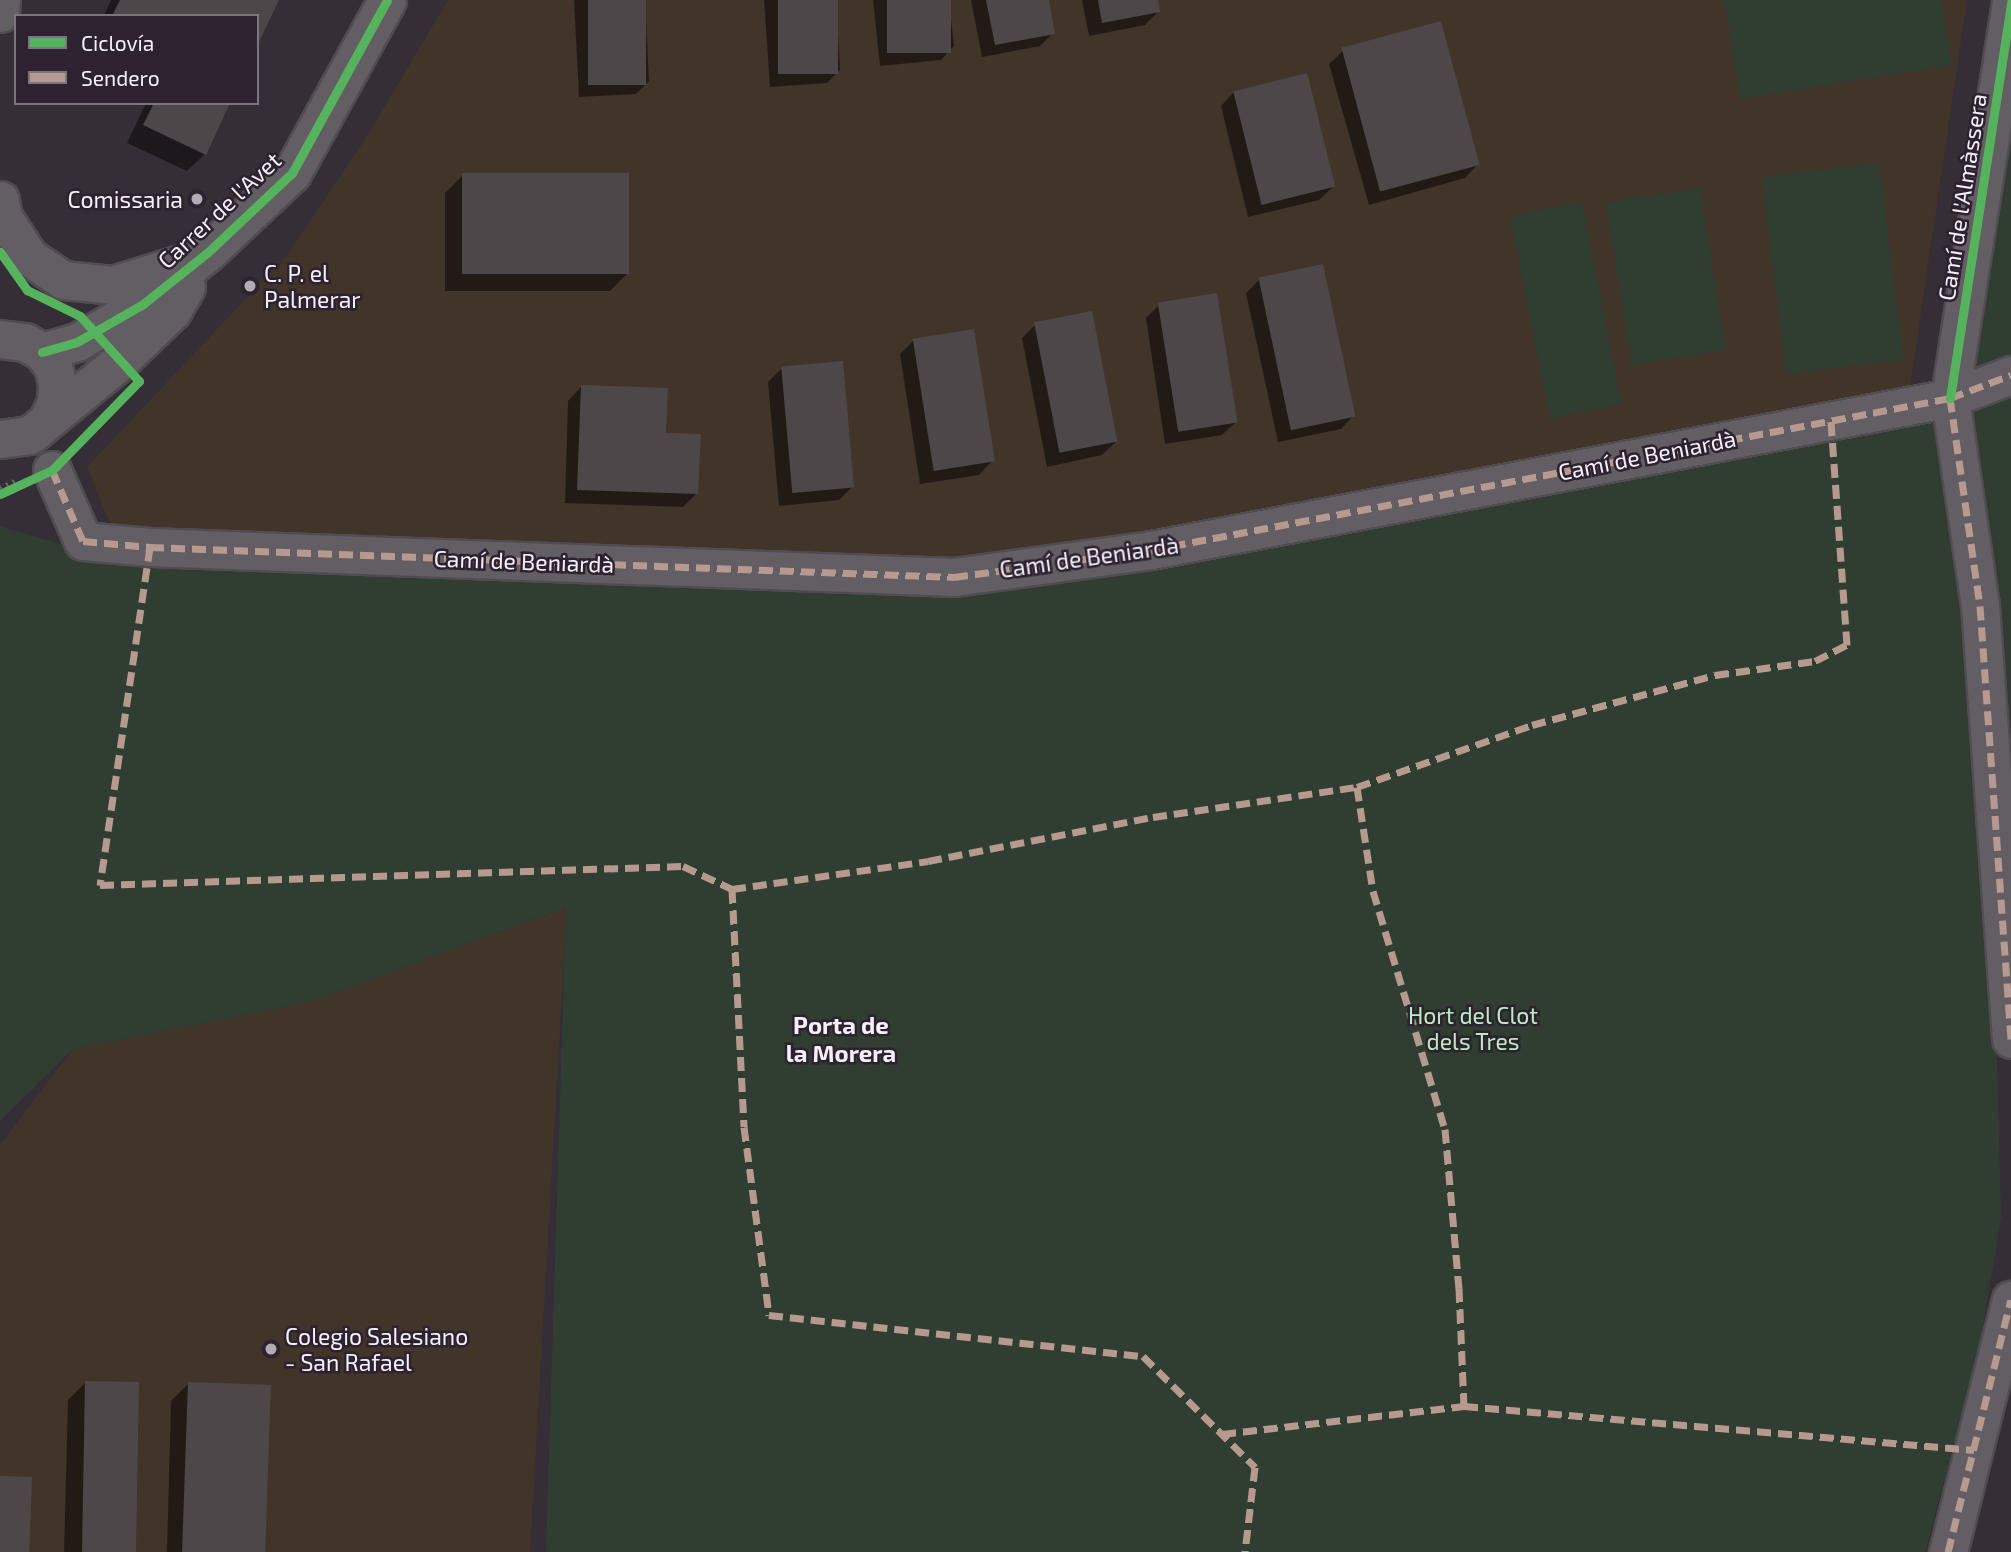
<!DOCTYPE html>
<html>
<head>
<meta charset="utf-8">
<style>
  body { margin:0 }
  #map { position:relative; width:2011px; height:1552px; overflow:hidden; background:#352e36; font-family:"Exo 2",sans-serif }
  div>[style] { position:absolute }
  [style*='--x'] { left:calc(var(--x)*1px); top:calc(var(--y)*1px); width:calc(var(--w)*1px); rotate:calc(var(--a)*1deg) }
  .education>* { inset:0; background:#413429 }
  .green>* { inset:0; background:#303e32; transform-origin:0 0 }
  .shadow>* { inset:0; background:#0007 }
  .building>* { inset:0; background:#4e474a; transform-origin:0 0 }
  .path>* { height:4.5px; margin-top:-2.25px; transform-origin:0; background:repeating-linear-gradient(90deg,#656166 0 2px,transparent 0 7px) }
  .roads { filter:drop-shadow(2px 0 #514b52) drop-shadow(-2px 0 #514b52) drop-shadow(0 2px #514b52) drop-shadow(0 -2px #514b52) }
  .street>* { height:37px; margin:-18.5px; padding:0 18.5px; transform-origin:18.5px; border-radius:18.5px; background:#635e64 }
  .quiet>* { height:7px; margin-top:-3.5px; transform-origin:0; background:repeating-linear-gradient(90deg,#b69a8f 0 14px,transparent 0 21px) }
  .cycleway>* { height:9px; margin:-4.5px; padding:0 4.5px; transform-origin:4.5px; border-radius:4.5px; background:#56b35d }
  .dots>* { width:19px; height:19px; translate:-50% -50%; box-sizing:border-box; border:4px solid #2d222f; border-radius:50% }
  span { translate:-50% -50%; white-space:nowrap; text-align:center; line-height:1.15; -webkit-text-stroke:5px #2d222f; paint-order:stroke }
  .street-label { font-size:23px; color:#f7eff8 }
  .poi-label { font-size:23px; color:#f7eff8 }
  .right { translate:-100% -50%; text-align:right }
  .left { translate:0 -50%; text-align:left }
  .park-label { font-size:23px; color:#bbecc1 }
  .neighbourhood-label { font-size:24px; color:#f7eff8; font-weight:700 }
  .legend { position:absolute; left:14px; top:14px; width:245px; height:91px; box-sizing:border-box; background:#2d222f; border:2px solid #7e747f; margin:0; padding:9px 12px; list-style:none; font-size:21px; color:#f7eff8 }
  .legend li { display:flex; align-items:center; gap:14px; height:35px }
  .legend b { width:35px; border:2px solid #7e747f }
</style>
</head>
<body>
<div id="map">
  <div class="education">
    <div style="clip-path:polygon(448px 0,1967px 0,1910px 387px,1153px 529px,952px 564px,116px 539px,87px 467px,287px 255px,364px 141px)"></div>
    <div style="clip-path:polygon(567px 907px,530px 1552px,0 1552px,0 1145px,73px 1049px,314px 1001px)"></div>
  </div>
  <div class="green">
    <div style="clip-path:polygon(1724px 0,1941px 0,1952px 65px,1741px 99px)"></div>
    <div style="clip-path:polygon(2011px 36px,2011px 738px,1961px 383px)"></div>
    <div style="left:1879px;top:163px;width:198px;height:118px;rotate:83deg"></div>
    <div style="left:1700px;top:188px;width:164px;height:95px;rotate:81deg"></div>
    <div style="left:1582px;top:202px;width:206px;height:73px;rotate:79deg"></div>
    <div style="clip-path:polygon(1934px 423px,1959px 604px,1995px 983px,2001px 1217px,1979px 1351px,1925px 1552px,546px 1552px,566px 907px,314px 1001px,73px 1049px,0 1121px,0 526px,73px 548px,953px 592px,1774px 439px)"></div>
  </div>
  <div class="shadow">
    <div style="clip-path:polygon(111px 0,277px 0,257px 16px,104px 16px)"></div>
    <div style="clip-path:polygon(574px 0,645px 0,649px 81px,636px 94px,579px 97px)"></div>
    <div style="clip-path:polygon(764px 0,836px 0,840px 70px,827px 83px,770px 87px)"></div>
    <div style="clip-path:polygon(873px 0,949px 0,954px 46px,941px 60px,880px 66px)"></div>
    <div style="clip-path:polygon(971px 0,1047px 0,1053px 33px,1040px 46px,982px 57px)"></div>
    <div style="clip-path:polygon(1082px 0,1156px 0,1158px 12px,1145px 25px,1089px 36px)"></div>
    <div style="clip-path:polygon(1343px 51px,1478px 164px,1465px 178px,1369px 205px,1329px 64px)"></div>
    <div style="clip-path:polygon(1234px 92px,1333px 187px,1319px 200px,1248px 217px,1221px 106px)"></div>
    <div style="clip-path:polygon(146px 103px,228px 103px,205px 154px,187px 171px,127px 143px)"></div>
    <div style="clip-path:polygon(463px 175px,628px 273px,610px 291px,445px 291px,445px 193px)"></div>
    <div style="clip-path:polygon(1259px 280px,1354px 415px,1341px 429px,1278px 442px,1246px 293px)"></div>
    <div style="clip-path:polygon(1159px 305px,1236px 422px,1222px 435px,1165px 444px,1146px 318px)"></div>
    <div style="clip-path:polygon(1035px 325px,1116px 442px,1102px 455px,1047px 467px,1022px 338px)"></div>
    <div style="clip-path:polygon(914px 340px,992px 461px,979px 475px,920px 484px,900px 354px)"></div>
    <div style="clip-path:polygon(781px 369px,852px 487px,839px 500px,779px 506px,768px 382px)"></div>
    <div style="clip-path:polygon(581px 387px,664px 435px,697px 493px,683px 507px,565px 503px,568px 401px)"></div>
    <div style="clip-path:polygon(86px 1382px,133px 1552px,64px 1552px,68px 1400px)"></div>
    <div style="clip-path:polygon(188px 1384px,265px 1552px,167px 1552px,171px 1401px)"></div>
  </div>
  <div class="building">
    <div style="clip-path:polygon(120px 0,279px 0,257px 46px,257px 16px,112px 16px)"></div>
    <div style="left:588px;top:0;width:58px;height:85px"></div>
    <div style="left:778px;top:0;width:60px;height:74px"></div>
    <div style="left:887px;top:0;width:64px;height:53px"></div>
    <div style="clip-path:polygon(986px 0,1049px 0,1055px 34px,995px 45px)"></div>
    <div style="clip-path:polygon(1098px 0,1158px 0,1160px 12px,1102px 23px)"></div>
    <div style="left:1441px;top:21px;width:149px;height:103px;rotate:75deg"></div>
    <div style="left:1307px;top:73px;width:117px;height:76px;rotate:76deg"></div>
    <div style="clip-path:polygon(154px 103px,230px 103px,206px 155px,143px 125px)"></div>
    <div style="left:462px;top:173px;width:167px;height:101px"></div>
    <div style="left:1323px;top:264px;width:156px;height:66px;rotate:78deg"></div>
    <div style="left:1217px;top:293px;width:131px;height:60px;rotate:81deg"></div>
    <div style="left:1092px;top:311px;width:133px;height:59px;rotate:79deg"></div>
    <div style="left:974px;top:329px;width:134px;height:62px;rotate:81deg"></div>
    <div style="left:843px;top:361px;width:127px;height:62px;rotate:85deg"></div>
    <div style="clip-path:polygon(581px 385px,668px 388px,666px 433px,701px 434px,698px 494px,577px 490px)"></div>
    <div style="left:85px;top:1381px;width:54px;height:171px;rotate:1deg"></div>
    <div style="left:188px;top:1382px;width:83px;height:170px;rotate:2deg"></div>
    <div style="left:0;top:1476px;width:32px;height:76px;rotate:2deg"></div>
  </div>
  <div class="path">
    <div style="--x:0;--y:488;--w:20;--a:-27"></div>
  </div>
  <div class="roads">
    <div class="street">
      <div style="--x:2011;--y:2;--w:401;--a:98.8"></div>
      <div style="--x:1950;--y:398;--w:210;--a:81.8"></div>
      <div style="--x:1980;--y:606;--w:434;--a:85.9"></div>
      <div style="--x:0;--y:13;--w:13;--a:-86"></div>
      <div style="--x:0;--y:200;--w:17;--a:80"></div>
      <div style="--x:3;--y:217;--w:48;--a:57"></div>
      <div style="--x:29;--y:257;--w:41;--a:34.1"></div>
      <div style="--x:63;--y:280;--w:50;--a:5.7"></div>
      <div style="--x:113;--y:285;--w:70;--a:-17.4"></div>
      <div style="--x:0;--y:339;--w:25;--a:7"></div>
      <div style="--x:25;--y:342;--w:20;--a:30"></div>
      <div style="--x:42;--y:352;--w:18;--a:52"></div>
      <div style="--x:53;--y:366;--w:18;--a:77"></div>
      <div style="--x:57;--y:384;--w:18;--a:93"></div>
      <div style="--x:56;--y:402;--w:19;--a:115"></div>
      <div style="--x:42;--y:352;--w:36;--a:-16"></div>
      <div style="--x:77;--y:342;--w:76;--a:-29.9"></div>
      <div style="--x:143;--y:304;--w:82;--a:-38.6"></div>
      <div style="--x:207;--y:253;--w:117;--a:-43.3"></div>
      <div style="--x:292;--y:173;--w:197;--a:-61.2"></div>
      <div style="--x:0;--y:439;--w:30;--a:-8"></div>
      <div style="--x:30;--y:435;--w:115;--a:-39.4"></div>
      <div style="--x:119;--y:362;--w:74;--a:-43.9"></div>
      <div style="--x:172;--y:311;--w:28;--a:-60"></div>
      <div style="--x:52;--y:470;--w:77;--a:66.4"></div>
      <div style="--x:83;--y:541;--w:67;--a:5.1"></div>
      <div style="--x:150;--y:547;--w:805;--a:2.14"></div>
      <div style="--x:954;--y:577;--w:199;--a:-7.8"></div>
      <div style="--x:1151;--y:550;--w:813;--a:-10.77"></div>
      <div style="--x:1950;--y:398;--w:65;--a:-20.7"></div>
      <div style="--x:1948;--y:1552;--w:260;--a:-76"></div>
    </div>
  </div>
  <div class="quiet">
    <div style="--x:1950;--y:398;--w:210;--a:81.8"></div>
    <div style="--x:1980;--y:606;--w:434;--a:85.9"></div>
    <div style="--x:52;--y:470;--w:77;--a:66.4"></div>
    <div style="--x:83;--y:541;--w:67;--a:5.1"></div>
    <div style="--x:150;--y:547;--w:805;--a:2.14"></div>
    <div style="--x:954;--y:577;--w:199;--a:-7.8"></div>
    <div style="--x:1151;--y:550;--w:813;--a:-10.77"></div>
    <div style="--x:1950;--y:398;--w:65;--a:-20.7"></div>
    <div style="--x:150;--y:547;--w:342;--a:98.4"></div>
    <div style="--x:100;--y:885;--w:583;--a:-1.87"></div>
    <div style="--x:683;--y:866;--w:54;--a:25.1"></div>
    <div style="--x:732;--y:889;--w:238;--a:87.1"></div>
    <div style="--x:744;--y:1127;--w:190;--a:82.4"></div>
    <div style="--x:769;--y:1315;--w:376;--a:6.3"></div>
    <div style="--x:1143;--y:1356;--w:158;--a:44.7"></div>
    <div style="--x:1255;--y:1467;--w:86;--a:96.7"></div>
    <div style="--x:1357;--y:787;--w:186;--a:-19.5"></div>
    <div style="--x:1532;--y:725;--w:190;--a:-15.3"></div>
    <div style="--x:1715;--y:675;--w:101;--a:-8"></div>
    <div style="--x:1815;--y:661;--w:36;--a:-27"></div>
    <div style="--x:1847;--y:645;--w:226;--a:-94.1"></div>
    <div style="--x:732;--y:889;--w:198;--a:-8.1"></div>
    <div style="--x:928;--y:861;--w:229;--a:-11.1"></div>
    <div style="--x:1153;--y:817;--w:206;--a:-8.4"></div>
    <div style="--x:1357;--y:787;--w:105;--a:81.3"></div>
    <div style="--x:1373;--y:891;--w:249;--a:73.2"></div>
    <div style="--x:1445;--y:1129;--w:160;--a:85"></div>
    <div style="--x:1459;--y:1288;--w:118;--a:87.6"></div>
    <div style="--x:1222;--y:1434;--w:244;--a:-6.6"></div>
    <div style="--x:1464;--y:1406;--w:512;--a:4.93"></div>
    <div style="--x:1948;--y:1552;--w:260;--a:-76"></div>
  </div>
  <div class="cycleway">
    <div style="--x:0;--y:252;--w:47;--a:54.6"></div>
    <div style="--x:27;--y:290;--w:59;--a:26.1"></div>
    <div style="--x:80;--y:316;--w:88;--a:47.8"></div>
    <div style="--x:139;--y:381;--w:124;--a:134.3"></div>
    <div style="--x:52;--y:470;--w:57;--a:155.2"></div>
    <div style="--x:42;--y:352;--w:36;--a:-16"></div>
    <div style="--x:77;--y:342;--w:76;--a:-29.9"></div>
    <div style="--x:143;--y:304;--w:82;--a:-38.6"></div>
    <div style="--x:207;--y:253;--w:117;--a:-43.3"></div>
    <div style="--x:292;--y:173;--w:197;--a:-61.2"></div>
    <div style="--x:1950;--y:398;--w:401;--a:-81.2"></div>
  </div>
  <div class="dots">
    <div style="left:197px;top:199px;background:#b3abb4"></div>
    <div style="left:250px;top:286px;background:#b3abb4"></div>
    <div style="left:271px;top:1349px;background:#b3abb4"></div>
  </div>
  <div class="street-label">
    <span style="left:1962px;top:197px;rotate:-81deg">Camí de l'Almàssera</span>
    <span style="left:219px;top:210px;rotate:-43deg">Carrer de l'Avet</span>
    <span style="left:1647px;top:455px;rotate:-11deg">Camí de Beniardà</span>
    <span style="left:1089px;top:557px;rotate:-8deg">Camí de Beniardà</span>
    <span style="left:524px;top:561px;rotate:2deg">Camí de Beniardà</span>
  </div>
  <div class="poi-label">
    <span class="right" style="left:183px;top:199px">Comissaria</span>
    <span class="left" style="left:264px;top:286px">C. P. el<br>Palmerar</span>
    <span class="left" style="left:285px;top:1349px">Colegio Salesiano<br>- San Rafael</span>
  </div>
  <div class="park-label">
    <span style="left:1473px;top:1028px">Hort del Clot<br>dels Tres</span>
  </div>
  <div class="neighbourhood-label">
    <span style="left:841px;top:1039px">Porta de<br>la Morera</span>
  </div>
  <ul class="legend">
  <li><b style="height:9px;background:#56b35d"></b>Ciclovía</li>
  <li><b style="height:9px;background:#b69a8f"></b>Sendero</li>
  </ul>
</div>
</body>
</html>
